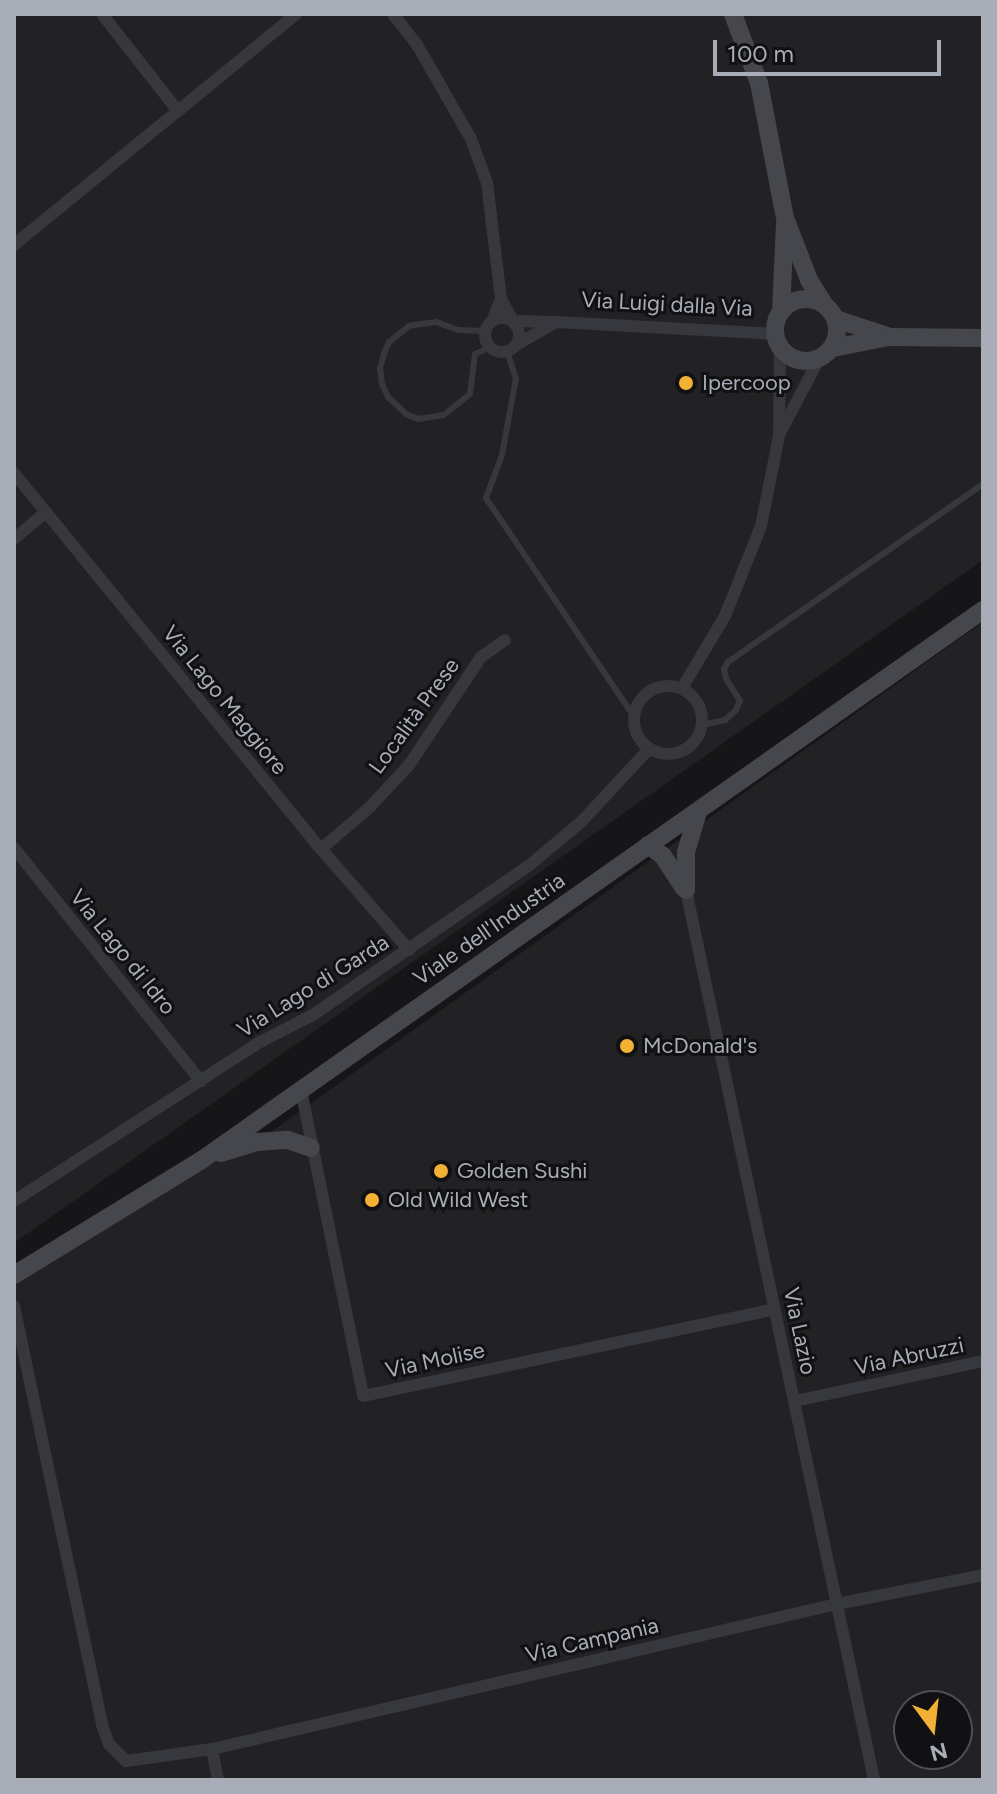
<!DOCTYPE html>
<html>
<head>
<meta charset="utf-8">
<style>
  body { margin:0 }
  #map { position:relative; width:997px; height:1794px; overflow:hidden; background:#161618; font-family:Figtree,sans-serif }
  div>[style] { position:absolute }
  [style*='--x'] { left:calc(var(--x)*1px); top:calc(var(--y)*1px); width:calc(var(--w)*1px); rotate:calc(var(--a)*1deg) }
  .built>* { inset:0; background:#222225 }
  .lane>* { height:6px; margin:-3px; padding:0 3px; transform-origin:3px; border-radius:3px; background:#37383d }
  .street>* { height:12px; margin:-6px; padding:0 6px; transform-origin:6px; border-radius:6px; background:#37383d }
  .street>.ring { margin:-6px; padding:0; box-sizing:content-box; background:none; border:12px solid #37383d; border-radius:50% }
  .secondary>* { height:18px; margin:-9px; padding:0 9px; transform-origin:9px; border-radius:9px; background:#45474d }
  .secondary>.ring { margin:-9px; padding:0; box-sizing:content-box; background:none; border:18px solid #45474d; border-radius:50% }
  .dots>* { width:22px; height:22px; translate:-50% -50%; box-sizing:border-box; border:4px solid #111113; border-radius:50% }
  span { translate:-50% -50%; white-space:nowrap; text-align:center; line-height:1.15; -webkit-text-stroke:6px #111113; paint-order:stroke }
  .street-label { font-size:22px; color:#a8adb8 }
  .poi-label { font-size:22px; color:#a8adb8 }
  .left { translate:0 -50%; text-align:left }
  .frame { position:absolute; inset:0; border:16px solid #a8adb8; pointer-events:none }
  .north { position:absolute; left:893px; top:1690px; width:80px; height:80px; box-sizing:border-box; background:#111113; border:2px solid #4d4f55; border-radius:50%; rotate:165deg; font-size:22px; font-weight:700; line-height:32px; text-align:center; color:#a8adb8 }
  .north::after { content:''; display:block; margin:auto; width:28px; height:36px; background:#f2b134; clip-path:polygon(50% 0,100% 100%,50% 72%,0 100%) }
  .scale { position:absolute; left:713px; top:40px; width:228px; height:36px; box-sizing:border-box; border:4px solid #a8adb8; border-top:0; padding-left:10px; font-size:24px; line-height:28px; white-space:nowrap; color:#a8adb8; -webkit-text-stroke:6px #111113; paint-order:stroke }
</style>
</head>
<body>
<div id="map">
  <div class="built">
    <div style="clip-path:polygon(14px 14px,983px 14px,983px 560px,14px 1243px)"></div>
    <div style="clip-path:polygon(evenodd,983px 622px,983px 1780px,14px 1780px,14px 1275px,203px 1159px,257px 1142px,983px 622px,909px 1706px,957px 1706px,957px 1754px,909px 1754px,909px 1706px)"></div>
  </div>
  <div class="lane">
    <div style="--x:486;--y:331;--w:28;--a:-178"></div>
    <div style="--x:458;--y:330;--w:23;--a:-160"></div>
    <div style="--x:436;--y:322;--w:27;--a:172"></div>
    <div style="--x:409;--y:326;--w:26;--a:141"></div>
    <div style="--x:389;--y:342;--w:13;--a:113"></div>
    <div style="--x:384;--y:354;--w:15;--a:106"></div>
    <div style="--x:380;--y:368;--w:16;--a:83"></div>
    <div style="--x:382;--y:384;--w:14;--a:65"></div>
    <div style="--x:388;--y:397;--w:25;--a:43"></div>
    <div style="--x:406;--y:414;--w:13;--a:23"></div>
    <div style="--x:418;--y:419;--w:26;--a:-9"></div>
    <div style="--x:444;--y:415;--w:33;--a:-39"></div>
    <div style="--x:470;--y:394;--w:40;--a:-82.9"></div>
    <div style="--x:475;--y:354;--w:17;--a:-24"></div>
    <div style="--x:507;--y:351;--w:28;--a:72"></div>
    <div style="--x:516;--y:378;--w:78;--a:100.3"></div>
    <div style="--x:502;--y:455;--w:46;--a:110.4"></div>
    <div style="--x:486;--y:498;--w:262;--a:55.9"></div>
    <div style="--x:702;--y:725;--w:24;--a:-12"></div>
    <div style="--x:725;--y:720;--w:15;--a:-42"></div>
    <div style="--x:736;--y:710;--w:10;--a:-66"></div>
    <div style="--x:740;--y:701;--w:26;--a:-122"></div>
    <div style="--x:726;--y:679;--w:10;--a:-101"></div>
    <div style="--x:724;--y:669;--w:8;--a:-60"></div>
    <div style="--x:728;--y:662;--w:311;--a:-34.9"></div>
  </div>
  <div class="street">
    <div style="--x:393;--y:14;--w:37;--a:52"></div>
    <div style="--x:416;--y:43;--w:111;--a:60.2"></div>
    <div style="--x:471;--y:139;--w:47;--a:70"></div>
    <div style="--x:487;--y:183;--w:117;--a:83.1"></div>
    <div style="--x:178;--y:111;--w:153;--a:-39.4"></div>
    <div style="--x:14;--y:245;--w:212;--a:-39.3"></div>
    <div style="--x:178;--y:111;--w:123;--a:-128.1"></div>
    <div class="ring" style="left:485px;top:318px;width:22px;height:22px"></div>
    <div style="--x:492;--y:321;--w:24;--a:-68"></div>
    <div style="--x:501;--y:299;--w:25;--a:61"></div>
    <div style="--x:513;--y:321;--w:43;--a:1.3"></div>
    <div style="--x:556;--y:322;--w:46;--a:150.1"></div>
    <div style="--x:556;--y:322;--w:219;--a:3.1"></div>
    <div style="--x:780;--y:433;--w:84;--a:-62.2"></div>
    <div style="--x:14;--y:473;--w:485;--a:50.8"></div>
    <div style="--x:321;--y:849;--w:134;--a:48.9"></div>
    <div style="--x:14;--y:539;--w:42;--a:-40.2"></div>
    <div class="ring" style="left:634px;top:686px;width:56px;height:56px"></div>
    <div style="--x:682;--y:688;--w:84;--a:-59.2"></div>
    <div style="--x:725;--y:616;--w:97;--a:-68.2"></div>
    <div style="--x:761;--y:526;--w:92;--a:-78.7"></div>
    <div style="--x:779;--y:436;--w:87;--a:-89.3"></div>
    <div style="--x:14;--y:848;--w:299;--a:51.3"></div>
    <div style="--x:321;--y:849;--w:65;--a:-40.6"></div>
    <div style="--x:370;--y:807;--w:57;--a:-47.1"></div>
    <div style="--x:409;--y:765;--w:130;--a:-56.3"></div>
    <div style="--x:481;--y:657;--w:29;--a:-35"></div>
    <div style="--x:686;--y:890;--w:910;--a:78.07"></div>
    <div style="--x:301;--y:1090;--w:312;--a:78.5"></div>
    <div style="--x:363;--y:1396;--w:421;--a:-11.9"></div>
    <div style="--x:14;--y:1201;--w:293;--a:-32.9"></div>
    <div style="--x:260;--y:1042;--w:59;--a:-27"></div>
    <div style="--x:313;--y:1015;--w:265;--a:-34.7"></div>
    <div style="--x:531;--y:864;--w:67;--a:-40.1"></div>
    <div style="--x:582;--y:821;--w:98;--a:-47.1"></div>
    <div style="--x:14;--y:1306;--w:428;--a:78.1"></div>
    <div style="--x:102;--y:1725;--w:20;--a:70"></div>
    <div style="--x:109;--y:1744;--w:24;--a:45"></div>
    <div style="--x:126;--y:1761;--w:87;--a:-7.9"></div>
    <div style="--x:212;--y:1749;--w:642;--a:-13.06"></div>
    <div style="--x:837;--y:1604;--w:149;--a:-11.2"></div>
    <div style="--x:795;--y:1401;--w:192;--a:-12"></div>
    <div style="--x:212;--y:1749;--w:32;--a:79"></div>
  </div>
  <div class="secondary">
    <div style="--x:733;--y:14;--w:74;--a:69.4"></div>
    <div style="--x:759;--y:83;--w:137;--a:79.1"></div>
    <div style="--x:785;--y:218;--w:66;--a:68.8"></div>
    <div style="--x:809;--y:280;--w:28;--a:58"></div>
    <div class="ring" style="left:775px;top:299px;width:44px;height:44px"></div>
    <div style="--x:781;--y:311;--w:87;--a:-87.4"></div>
    <div style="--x:836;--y:319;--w:54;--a:18.4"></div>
    <div style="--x:833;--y:348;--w:57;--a:-11.1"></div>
    <div style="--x:889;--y:337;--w:94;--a:0.6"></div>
    <div style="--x:648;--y:845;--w:19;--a:36"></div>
    <div style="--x:663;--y:856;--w:38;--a:57"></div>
    <div style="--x:686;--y:890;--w:38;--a:-90"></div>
    <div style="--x:686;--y:852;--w:42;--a:-73.3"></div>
    <div style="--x:221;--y:1153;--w:38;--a:-17"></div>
    <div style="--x:257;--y:1142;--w:31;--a:-4"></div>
    <div style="--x:288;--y:1140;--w:24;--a:19"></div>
    <div style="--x:14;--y:1275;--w:222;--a:-31.5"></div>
    <div style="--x:203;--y:1159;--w:954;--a:-35.14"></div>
  </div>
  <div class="dots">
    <div style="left:686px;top:383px;background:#f2b134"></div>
    <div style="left:627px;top:1046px;background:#f2b134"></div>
    <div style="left:441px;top:1171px;background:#f2b134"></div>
    <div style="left:372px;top:1200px;background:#f2b134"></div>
  </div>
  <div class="street-label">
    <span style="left:667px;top:304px;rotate:3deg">Via Luigi dalla Via</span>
    <span style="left:225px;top:700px;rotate:51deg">Via Lago Maggiore</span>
    <span style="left:414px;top:716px;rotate:-54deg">Località Prese</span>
    <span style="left:489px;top:929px;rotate:-35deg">Viale dell'Industria</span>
    <span style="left:123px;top:952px;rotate:51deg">Via Lago di Idro</span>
    <span style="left:313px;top:986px;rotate:-32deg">Via Lago di Garda</span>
    <span style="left:800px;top:1331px;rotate:78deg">Via Lazio</span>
    <span style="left:909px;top:1356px;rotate:-12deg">Via Abruzzi</span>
    <span style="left:435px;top:1360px;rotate:-12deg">Via Molise</span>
    <span style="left:592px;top:1640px;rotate:-13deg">Via Campania</span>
  </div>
  <div class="poi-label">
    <span class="left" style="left:702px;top:383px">Ipercoop</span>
    <span class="left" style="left:643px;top:1046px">McDonald's</span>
    <span class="left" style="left:457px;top:1171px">Golden Sushi</span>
    <span class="left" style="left:388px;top:1200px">Old Wild West</span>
  </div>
  <div class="frame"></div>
  <div class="north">N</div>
  <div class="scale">100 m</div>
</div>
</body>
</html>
